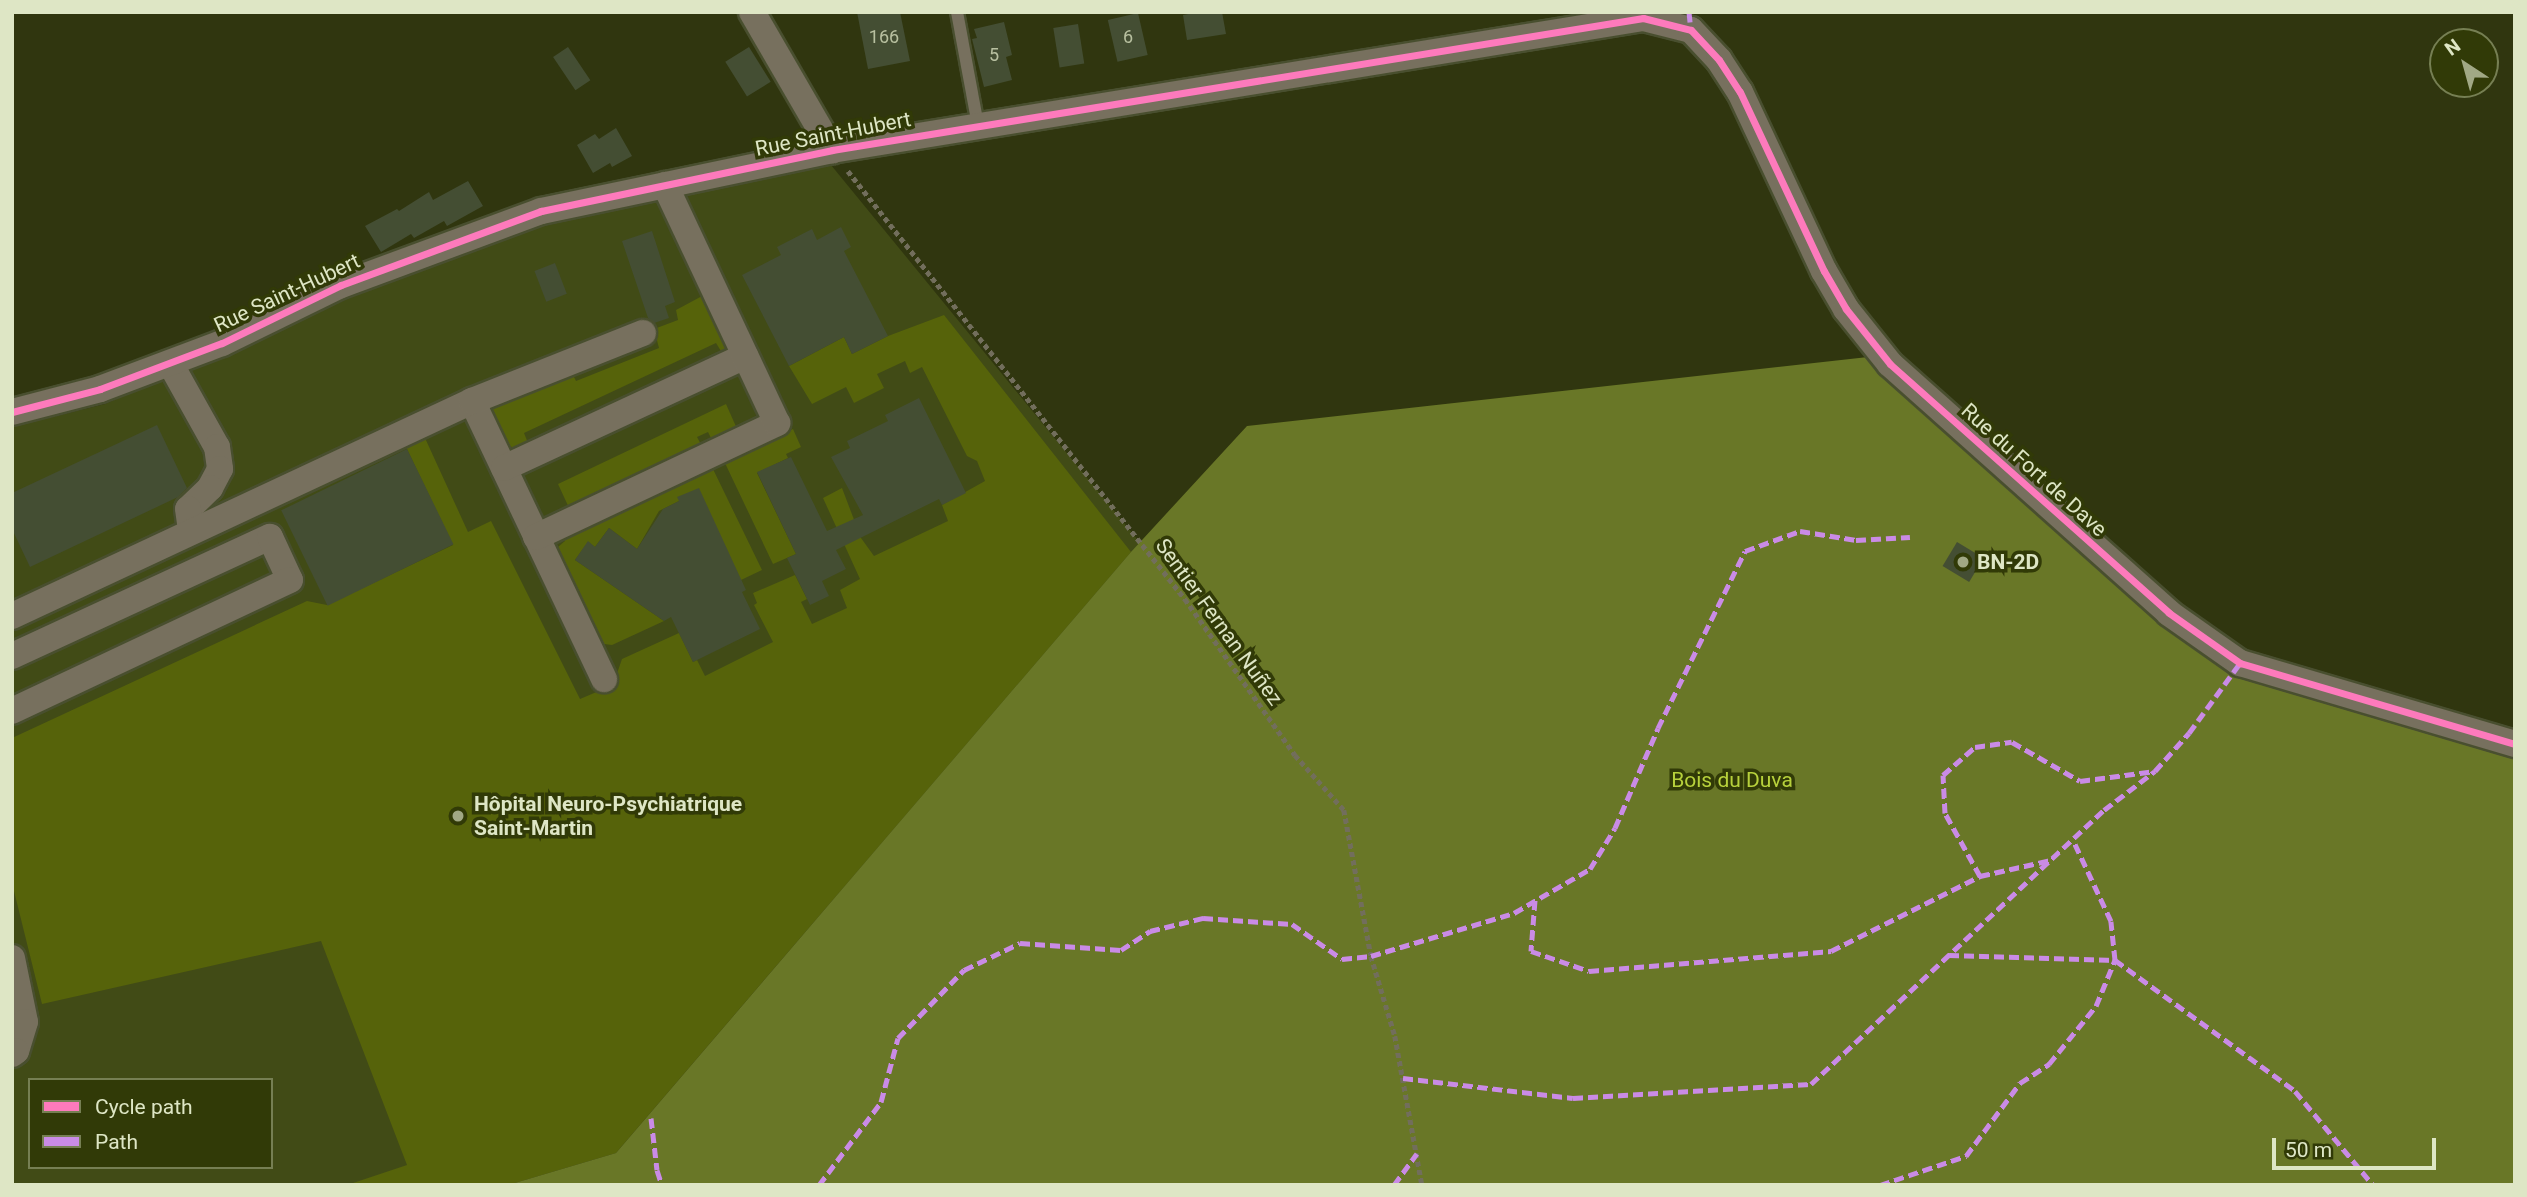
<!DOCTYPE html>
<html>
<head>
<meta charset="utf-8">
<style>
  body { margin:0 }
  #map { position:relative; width:2527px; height:1197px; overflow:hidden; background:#30360f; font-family:Roboto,sans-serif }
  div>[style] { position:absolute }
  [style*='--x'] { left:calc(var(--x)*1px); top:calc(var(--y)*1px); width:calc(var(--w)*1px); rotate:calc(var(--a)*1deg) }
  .built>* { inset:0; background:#414b16 }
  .green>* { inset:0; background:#56630a }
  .forest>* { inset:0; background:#697727 }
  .building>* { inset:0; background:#444e33; transform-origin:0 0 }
  .path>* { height:4.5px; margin-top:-2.25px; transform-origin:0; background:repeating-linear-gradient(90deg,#726e5c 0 5px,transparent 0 8.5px) }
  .roads { filter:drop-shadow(2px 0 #494f2f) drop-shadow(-2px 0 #494f2f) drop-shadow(0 2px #494f2f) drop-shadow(0 -2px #494f2f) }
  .lane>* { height:12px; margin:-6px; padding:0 6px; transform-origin:6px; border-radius:6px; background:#77705e }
  .street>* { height:26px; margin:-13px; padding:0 13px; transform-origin:13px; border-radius:13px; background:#77705e }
  .quiet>* { height:5px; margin-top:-2.5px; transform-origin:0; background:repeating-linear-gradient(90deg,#ca8be6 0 10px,transparent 0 15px) }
  .cycleway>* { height:7px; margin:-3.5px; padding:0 3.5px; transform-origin:3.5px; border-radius:3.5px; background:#fd7abc }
  .dots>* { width:19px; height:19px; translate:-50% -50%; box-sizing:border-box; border:4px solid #313a07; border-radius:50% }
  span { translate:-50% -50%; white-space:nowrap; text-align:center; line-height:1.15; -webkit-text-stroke:7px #313a07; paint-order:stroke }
  .number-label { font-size:18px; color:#b8c0a0 }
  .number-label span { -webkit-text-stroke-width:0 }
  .street-label { font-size:21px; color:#dee6c5 }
  .poi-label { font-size:21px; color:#dee6c5; font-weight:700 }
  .left { translate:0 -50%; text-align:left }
  .park-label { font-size:21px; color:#b7d13c }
  .frame { position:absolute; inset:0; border:14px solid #dee6c5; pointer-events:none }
  .legend { position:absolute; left:28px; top:1078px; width:245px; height:91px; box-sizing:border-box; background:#313a07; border:2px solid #767f53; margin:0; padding:9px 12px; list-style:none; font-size:21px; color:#dee6c5 }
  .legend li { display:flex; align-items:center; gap:14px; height:35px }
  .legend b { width:35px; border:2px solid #767f53 }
  .north { position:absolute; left:2429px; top:28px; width:70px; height:70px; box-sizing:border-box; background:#313a07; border:2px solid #767f53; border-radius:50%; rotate:324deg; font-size:19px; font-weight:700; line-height:28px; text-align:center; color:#dee6c5 }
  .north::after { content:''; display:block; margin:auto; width:24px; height:32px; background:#a1a885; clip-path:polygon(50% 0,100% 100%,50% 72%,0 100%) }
  .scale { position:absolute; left:2272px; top:1138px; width:164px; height:32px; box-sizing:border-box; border:4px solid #dee6c5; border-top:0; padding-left:9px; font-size:21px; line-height:24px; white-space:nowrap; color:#dee6c5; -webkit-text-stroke:5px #313a07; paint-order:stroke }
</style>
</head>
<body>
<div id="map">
  <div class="built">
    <div style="clip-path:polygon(evenodd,831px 165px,1142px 545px,648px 1112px,616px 1153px,508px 1185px,12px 1185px,12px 427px,105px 404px,447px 256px,596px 208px,831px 165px,30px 1080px,271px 1080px,271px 1167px,30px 1167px,30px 1080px)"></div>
  </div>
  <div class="green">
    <div style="clip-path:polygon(704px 295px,729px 349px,724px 356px,716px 343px,524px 433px,530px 448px,518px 449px,506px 445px,492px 413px,494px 406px,572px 373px,576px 381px,659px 348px,654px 329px,678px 320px,676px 310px)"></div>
    <div style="clip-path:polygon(944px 315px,1131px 552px,616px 1153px,508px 1185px,347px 1185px,407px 1165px,321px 941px,42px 1004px,12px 883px,12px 738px,307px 601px,327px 605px,453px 545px,406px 447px,425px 438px,468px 532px,491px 521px,580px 699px,613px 685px,622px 659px,679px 633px,693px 662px,697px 660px,705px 676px,773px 642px,754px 605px,757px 603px,753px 593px,795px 575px,807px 599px,801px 602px,812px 624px,847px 608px,840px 590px,860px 579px,823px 498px,842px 488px,861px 538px,874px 556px,948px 521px,942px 505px,985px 481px,977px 461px,967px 456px,922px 367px,910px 373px,905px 361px,877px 374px,884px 388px,854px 403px,846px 387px,812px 404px,789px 366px,844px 337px,852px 354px,888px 336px)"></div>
    <div style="clip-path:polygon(726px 404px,738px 431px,713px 442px,708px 432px,697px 437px,703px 448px,570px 510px,558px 484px)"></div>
    <div style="clip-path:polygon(793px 429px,801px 447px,786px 454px,788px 458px,757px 473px,796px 554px,773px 564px,724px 461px)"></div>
    <div style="clip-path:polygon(712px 467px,762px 570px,741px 580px,679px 501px,659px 511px,637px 549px,609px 528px,595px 547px,588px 542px,575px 560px,664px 621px,612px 645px,604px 644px,558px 547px,565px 541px,563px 537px)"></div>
  </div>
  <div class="forest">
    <div style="clip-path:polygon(1868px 357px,2232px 669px,2515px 754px,2515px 1185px,508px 1185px,616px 1153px,1131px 552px,1247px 426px)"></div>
  </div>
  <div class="building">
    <div style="clip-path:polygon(857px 12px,900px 12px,910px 61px,868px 69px)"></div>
    <div style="clip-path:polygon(1199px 12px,1222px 12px,1226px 34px,1187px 40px,1183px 15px)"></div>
    <div style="left:1138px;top:13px;width:43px;height:31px;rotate:77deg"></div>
    <div style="clip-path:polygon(1004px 22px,1012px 55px,1006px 57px,1012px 80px,984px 87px,972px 39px,977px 38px,974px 29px)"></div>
    <div style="left:1078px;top:24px;width:40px;height:25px;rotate:81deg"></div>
    <div style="left:568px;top:47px;width:40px;height:18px;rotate:56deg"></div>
    <div style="left:749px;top:47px;width:41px;height:28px;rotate:58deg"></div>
    <div style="clip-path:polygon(616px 128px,632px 156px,612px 167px,610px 163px,593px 173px,577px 145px,595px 134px,599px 139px)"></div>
    <div style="clip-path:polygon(468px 181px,483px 206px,447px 226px,444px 221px,414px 238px,411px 234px,381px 252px,365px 226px,397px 209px,399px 211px,429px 192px,433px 200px)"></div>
    <div style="clip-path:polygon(841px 227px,851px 247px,844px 251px,888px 336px,852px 354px,844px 337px,789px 366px,742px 275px,781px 255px,777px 247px,812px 229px,817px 240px)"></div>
    <div style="clip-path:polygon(652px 231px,675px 302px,665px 306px,669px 318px,654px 323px,648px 318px,622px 241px)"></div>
    <div style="left:555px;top:263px;width:33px;height:22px;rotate:69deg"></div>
    <div style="clip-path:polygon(919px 398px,966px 493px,942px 505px,939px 499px,836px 550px,846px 569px,822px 581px,829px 596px,810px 605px,787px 558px,796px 554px,757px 472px,791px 457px,827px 531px,863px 515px,831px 457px,850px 448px,847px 441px,888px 421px,885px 415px)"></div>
    <div style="clip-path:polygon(157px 425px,187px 488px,178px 497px,30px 567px,12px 529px,12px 493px)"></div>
    <div style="left:407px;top:449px;width:106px;height:140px;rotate:64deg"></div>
    <div style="clip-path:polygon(699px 488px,746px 590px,742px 592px,760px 629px,693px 662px,671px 617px,664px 621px,575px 560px,588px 541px,595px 547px,609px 528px,637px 549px,663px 509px,679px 501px,677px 497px)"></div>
    <div style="left:1957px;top:542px;width:31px;height:28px;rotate:31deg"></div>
  </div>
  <div class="path">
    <div style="--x:848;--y:171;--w:545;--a:51.78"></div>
    <div style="--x:1185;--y:599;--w:191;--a:54.8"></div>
    <div style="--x:1295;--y:755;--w:74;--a:48.3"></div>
    <div style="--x:1344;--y:810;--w:148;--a:79.5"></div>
    <div style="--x:1371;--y:956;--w:84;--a:73.3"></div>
    <div style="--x:1395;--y:1036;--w:151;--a:79.7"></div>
  </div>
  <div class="roads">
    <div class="lane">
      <div style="--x:957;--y:12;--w:115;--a:79.5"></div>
    </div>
    <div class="street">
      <div style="--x:752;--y:12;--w:160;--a:59.9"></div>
      <div style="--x:170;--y:363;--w:96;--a:60.8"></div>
      <div style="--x:217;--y:447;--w:22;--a:82"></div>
      <div style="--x:220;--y:469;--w:21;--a:118"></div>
      <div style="--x:210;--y:488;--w:30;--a:136"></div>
      <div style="--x:188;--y:509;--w:22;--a:82"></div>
      <div style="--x:472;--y:401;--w:308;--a:64.6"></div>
      <div style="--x:12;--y:412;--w:91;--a:-14.6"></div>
      <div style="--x:100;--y:389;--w:130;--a:-20.7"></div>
      <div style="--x:222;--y:343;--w:132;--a:-26"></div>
      <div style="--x:341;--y:285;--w:213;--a:-20.3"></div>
      <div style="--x:541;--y:211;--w:297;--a:-11.8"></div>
      <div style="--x:832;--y:150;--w:822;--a:-9.24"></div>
      <div style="--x:1643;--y:18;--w:49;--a:14"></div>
      <div style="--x:1691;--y:30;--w:41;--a:47"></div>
      <div style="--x:1719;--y:60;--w:38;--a:57"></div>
      <div style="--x:1740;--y:92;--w:198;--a:64.9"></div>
      <div style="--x:1824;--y:271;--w:44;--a:59.9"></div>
      <div style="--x:1846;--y:309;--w:70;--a:51.3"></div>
      <div style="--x:1890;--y:364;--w:374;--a:41.7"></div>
      <div style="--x:2169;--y:613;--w:87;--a:35.2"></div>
      <div style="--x:2240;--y:663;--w:287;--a:16.4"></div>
      <div style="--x:504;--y:468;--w:266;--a:-24.9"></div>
      <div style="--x:536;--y:537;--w:267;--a:-25.3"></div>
      <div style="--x:777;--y:423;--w:263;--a:-115.2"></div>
      <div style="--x:12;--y:616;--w:508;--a:-25.05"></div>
      <div style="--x:472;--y:401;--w:184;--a:-21.7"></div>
      <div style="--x:12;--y:656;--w:284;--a:-24.8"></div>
      <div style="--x:270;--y:537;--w:47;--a:65.1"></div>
      <div style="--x:290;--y:580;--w:307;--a:154.8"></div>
      <div style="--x:12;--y:958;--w:65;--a:78.5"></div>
      <div style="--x:25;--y:1022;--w:30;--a:107"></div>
      <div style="--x:16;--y:1051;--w:5;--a:143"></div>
    </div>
  </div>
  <div class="quiet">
    <div style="--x:1689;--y:12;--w:18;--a:84"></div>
    <div style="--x:1980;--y:876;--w:72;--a:-119.1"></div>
    <div style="--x:1945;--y:813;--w:38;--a:-93"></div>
    <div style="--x:1943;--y:775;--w:43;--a:-41.2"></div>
    <div style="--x:1975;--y:747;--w:37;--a:-8"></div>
    <div style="--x:2012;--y:742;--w:78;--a:29.8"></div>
    <div style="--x:2080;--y:781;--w:76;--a:-7.6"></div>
    <div style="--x:1535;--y:900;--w:51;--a:94.5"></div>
    <div style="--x:1531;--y:951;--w:61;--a:19"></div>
    <div style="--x:1589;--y:971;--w:243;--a:-4.7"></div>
    <div style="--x:1831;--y:951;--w:167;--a:-26.7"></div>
    <div style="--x:1980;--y:876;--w:73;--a:-12.7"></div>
    <div style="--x:1949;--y:955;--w:166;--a:1.7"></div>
    <div style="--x:2115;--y:960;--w:223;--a:36"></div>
    <div style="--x:2295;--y:1091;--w:122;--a:50.3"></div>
    <div style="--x:1403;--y:1078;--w:171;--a:6.7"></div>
    <div style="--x:1573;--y:1098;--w:238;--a:-3.4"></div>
    <div style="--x:1811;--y:1084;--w:401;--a:-43.1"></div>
    <div style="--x:2104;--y:810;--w:64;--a:-37.4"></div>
    <div style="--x:2155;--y:771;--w:51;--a:-48.2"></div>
    <div style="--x:2189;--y:733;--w:87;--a:-53.9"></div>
    <div style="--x:651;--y:1118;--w:52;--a:83.4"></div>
    <div style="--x:657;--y:1170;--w:16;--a:72"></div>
    <div style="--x:819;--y:1185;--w:104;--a:-53.2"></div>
    <div style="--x:881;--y:1102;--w:66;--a:-75.1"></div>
    <div style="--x:898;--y:1038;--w:95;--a:-45.9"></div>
    <div style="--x:964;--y:970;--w:62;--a:-25.7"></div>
    <div style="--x:1020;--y:943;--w:101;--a:4"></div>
    <div style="--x:1121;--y:950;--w:35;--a:-33"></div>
    <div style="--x:1150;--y:931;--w:55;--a:-13.8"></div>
    <div style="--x:1203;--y:918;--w:89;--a:3.9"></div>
    <div style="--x:1292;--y:924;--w:61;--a:35"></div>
    <div style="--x:1342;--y:959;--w:29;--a:-6"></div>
    <div style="--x:1371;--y:956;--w:149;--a:-16.7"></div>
    <div style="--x:1514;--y:913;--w:88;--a:-30.1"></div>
    <div style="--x:1590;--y:869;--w:48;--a:-58.6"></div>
    <div style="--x:1615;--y:828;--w:109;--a:-66.7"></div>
    <div style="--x:1658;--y:728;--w:197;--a:-63.8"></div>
    <div style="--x:1745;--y:551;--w:59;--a:-20"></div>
    <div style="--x:1800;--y:531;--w:57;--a:9.1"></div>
    <div style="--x:1856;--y:540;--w:54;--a:-3.2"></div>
    <div style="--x:1394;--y:1185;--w:39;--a:-54"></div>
    <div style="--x:1880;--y:1185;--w:91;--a:-18.6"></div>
    <div style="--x:1966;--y:1156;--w:91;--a:-53.5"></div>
    <div style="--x:2020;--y:1083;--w:35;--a:-33"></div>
    <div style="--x:2049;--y:1064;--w:75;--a:-51"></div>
    <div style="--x:2096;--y:1006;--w:50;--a:-67.6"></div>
    <div style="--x:2115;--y:960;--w:39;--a:-96"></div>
    <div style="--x:2111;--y:921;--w:89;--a:-115.1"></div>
  </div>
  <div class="cycleway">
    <div style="--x:12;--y:412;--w:91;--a:-14.6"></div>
    <div style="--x:100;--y:389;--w:130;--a:-20.7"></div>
    <div style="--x:222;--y:343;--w:132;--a:-26"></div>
    <div style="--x:341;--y:285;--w:213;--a:-20.3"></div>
    <div style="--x:541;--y:211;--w:297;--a:-11.8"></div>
    <div style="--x:832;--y:150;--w:822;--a:-9.24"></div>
    <div style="--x:1643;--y:18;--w:49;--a:14"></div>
    <div style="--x:1691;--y:30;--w:41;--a:47"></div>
    <div style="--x:1719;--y:60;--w:38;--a:57"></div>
    <div style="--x:1740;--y:92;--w:198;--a:64.9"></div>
    <div style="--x:1824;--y:271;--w:44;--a:59.9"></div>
    <div style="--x:1846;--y:309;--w:70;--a:51.3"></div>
    <div style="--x:1890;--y:364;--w:374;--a:41.7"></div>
    <div style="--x:2169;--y:613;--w:87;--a:35.2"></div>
    <div style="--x:2240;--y:663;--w:287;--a:16.4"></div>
  </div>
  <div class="dots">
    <div style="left:1963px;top:562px;background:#a1a885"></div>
    <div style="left:458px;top:816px;background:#a1a885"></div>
  </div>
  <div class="number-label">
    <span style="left:884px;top:37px">166</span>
    <span style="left:1128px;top:37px">6</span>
    <span style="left:994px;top:55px">5</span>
  </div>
  <div class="street-label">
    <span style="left:833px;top:134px;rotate:-11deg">Rue Saint-Hubert</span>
    <span style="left:287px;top:293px;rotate:-25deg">Rue Saint-Hubert</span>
    <span style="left:2034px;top:470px;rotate:42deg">Rue du Fort de Dave</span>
    <span style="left:1219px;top:622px;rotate:54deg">Sentier Fernan Nuñez</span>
  </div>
  <div class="poi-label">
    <span class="left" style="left:1977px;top:562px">BN-2D</span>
    <span class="left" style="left:474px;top:816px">Hôpital Neuro-Psychiatrique<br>Saint-Martin</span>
  </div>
  <div class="park-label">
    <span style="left:1732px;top:780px">Bois du Duva</span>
  </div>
  <div class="frame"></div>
  <ul class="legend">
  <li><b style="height:9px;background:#fd7abc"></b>Cycle path</li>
  <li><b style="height:9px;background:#ca8be6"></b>Path</li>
  </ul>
  <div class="north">N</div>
  <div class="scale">50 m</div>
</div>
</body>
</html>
